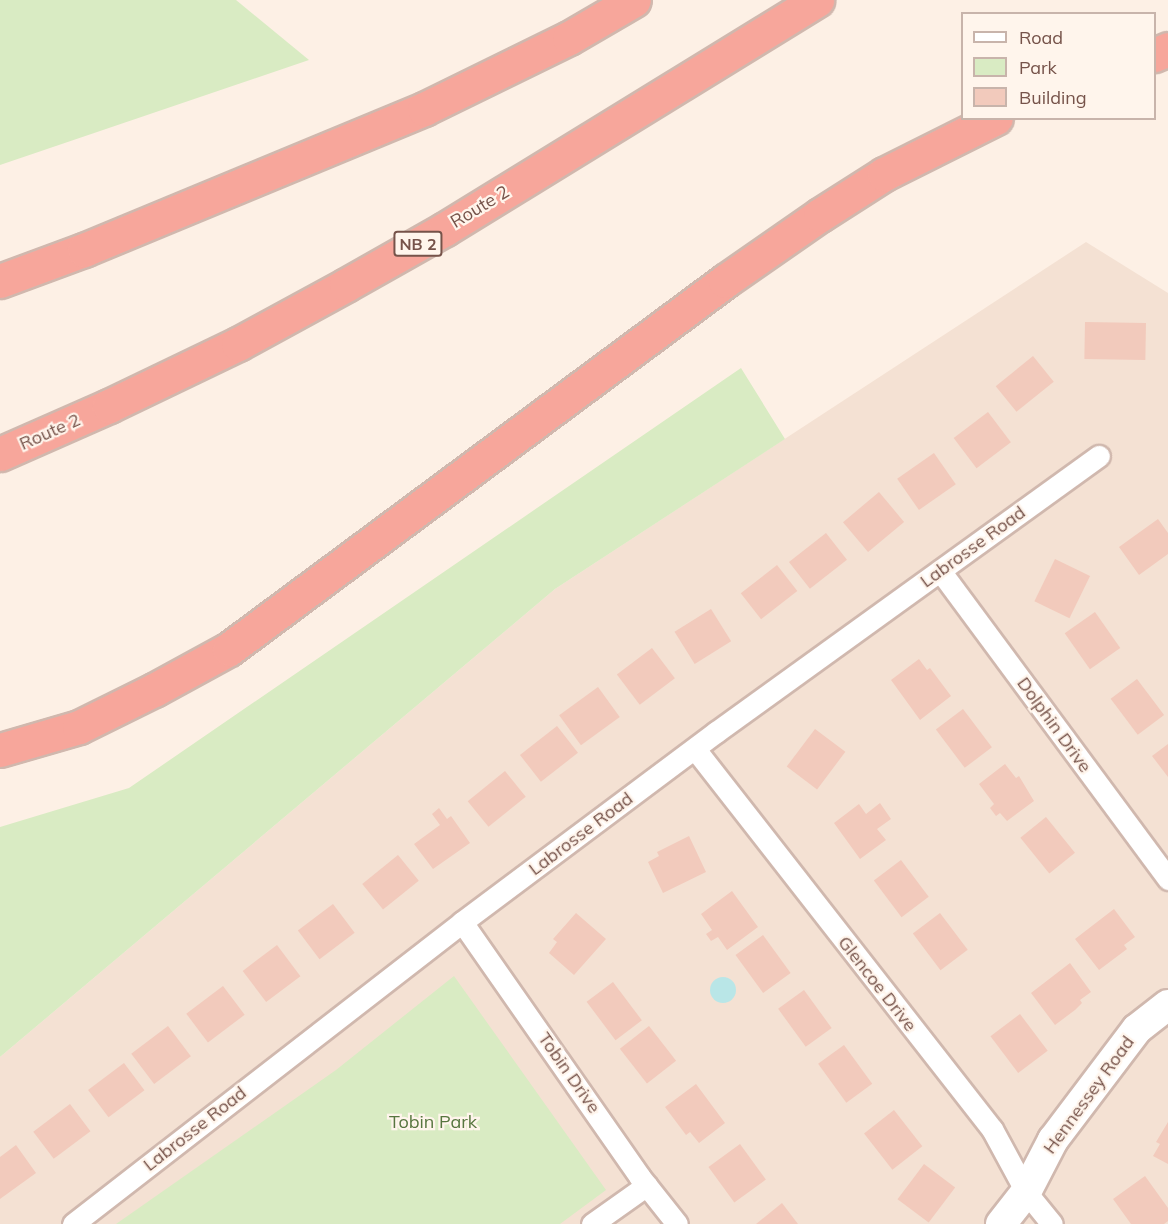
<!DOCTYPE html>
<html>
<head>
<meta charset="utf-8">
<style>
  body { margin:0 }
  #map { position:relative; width:1168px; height:1224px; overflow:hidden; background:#fdf0e5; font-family:Mulish,sans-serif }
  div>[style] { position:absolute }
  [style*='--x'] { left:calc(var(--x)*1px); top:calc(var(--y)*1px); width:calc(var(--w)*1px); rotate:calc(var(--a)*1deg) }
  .residential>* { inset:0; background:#f4e1d3 }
  .green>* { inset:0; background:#d9ebc3 }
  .water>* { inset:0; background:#b9e6e7 }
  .round { border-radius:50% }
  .building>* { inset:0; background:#f2cabc; transform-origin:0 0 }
  .roads { filter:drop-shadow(2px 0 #d0b8ae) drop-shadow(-2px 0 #d0b8ae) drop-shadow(0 2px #d0b8ae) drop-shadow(0 -2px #d0b8ae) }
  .street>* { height:21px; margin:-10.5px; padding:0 10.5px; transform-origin:10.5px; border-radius:10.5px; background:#fff }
  .secondary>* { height:30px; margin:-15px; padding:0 15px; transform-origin:15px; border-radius:15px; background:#fff }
  .highway>* { height:33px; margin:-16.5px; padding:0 16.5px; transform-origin:16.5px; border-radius:16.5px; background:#f7a69b }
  span { translate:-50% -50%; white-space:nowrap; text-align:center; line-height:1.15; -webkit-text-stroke:4.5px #fff5ec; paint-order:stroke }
  .shield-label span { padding:2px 4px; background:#fff5ec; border:2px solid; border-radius:4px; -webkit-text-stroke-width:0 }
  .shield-label { font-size:16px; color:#76534a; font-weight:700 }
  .street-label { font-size:18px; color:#76534a }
  .park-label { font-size:18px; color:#57763f }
  .legend { position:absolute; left:961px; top:12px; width:195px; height:108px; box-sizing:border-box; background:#fff5ec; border:2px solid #c8b4ab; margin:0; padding:8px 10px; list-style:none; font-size:18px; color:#76534a }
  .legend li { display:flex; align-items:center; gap:12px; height:30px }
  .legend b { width:30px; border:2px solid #c8b4ab }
</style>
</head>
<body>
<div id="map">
  <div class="residential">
    <div style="clip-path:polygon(1086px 242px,1168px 293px,1168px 1224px,0 1224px,0 1057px,555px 589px)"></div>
  </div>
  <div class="green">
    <div style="clip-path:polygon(0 0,236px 0,309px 60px,0 165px)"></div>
    <div style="clip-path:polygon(741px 368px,785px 439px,555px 589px,0 1057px,0 827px,129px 788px)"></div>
    <div style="clip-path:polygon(454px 976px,606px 1190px,560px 1224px,116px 1224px,336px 1070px)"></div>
  </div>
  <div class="water">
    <div class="round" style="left:710px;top:977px;width:26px;height:26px"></div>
  </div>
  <div class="building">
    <div style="left:1085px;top:322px;width:61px;height:37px;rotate:1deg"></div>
    <div style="left:1033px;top:356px;width:33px;height:48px;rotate:51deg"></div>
    <div style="left:988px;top:412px;width:38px;height:43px;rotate:53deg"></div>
    <div style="left:934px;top:453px;width:38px;height:45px;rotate:55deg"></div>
    <div style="left:879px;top:492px;width:39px;height:47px;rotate:50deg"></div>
    <div style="clip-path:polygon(1158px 519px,1168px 533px,1168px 554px,1139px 575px,1119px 547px)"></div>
    <div style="left:826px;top:533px;width:34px;height:47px;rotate:52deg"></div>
    <div style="left:1055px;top:559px;width:39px;height:47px;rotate:26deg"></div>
    <div style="left:777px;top:565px;width:33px;height:46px;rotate:52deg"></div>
    <div style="left:711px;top:609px;width:38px;height:43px;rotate:58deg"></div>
    <div style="left:1095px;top:612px;width:44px;height:37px;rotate:55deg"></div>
    <div style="left:652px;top:648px;width:38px;height:44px;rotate:53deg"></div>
    <div style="clip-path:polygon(919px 659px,927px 670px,930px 668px,951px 696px,920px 720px,891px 680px)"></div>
    <div style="left:1137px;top:679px;width:45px;height:33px;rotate:53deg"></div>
    <div style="left:598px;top:687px;width:37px;height:48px;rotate:54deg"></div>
    <div style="left:963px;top:709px;width:48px;height:34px;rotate:53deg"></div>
    <div style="left:557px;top:726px;width:34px;height:47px;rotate:52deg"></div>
    <div style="left:815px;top:729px;width:38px;height:47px;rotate:37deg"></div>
    <div style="clip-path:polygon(1168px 744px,1168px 777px,1152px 756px)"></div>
    <div style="clip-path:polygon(1005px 764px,1016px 778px,1019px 776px,1034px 801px,1007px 821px,1000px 813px,996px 816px,990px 808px,994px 804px,979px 784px)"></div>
    <div style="left:505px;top:771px;width:33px;height:48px;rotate:51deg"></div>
    <div style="clip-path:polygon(880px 803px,891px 819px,877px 829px,886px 840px,860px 859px,834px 823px,859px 804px,866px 814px)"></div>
    <div style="clip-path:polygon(439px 808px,447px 819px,451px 816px,470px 843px,433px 869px,414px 844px,440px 825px,432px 814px)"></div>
    <div style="left:1046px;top:817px;width:46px;height:33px;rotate:51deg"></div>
    <div style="clip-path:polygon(689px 836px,706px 872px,663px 893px,648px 862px,659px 856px,657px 852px)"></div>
    <div style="left:398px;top:855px;width:33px;height:46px;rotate:51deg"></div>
    <div style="left:901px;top:860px;width:46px;height:34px;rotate:53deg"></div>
    <div style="clip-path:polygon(732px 891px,758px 927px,727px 950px,718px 937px,711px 941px,706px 934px,712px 930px,701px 914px)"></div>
    <div style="left:333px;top:904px;width:36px;height:44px;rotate:53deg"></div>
    <div style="clip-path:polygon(1114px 909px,1135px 937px,1124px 945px,1127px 949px,1099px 970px,1075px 939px)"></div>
    <div style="clip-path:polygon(576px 913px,606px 939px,574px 975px,549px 953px,557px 942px,553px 939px)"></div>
    <div style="left:940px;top:913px;width:46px;height:34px;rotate:53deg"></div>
    <div style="left:763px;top:935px;width:47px;height:34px;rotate:54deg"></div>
    <div style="left:277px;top:945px;width:39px;height:43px;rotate:53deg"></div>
    <div style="clip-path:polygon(1070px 963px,1091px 992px,1080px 1000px,1082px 1003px,1075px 1010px,1055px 1025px,1031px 993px)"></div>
    <div style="left:613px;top:982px;width:48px;height:33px;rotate:53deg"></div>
    <div style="left:223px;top:986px;width:36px;height:46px;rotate:53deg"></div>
    <div style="left:804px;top:990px;width:47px;height:32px;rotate:54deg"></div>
    <div style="left:1020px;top:1014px;width:46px;height:37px;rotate:53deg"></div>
    <div style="left:168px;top:1026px;width:38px;height:46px;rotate:53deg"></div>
    <div style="left:649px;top:1026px;width:44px;height:37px;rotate:52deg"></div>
    <div style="left:844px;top:1045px;width:48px;height:32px;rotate:54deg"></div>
    <div style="left:124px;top:1063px;width:34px;height:45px;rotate:53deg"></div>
    <div style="clip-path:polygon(696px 1084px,725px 1123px,699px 1143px,690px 1132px,686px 1135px,665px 1107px)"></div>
    <div style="left:70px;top:1104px;width:34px;height:46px;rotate:53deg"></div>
    <div style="left:894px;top:1110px;width:46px;height:38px;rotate:52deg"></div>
    <div style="clip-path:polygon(1168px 1122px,1168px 1164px,1153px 1156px,1160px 1144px,1156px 1142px)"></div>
    <div style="left:740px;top:1144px;width:44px;height:39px;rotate:54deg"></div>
    <div style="clip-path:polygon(16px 1145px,36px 1173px,0 1199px,0 1157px)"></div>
    <div style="left:924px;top:1164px;width:39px;height:44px;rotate:37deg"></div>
    <div style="clip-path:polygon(1145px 1176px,1168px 1208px,1168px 1221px,1164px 1224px,1131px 1224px,1113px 1199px)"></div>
    <div style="clip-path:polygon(782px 1203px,798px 1224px,756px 1224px)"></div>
  </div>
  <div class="roads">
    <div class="street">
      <div style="--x:941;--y:572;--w:382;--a:53.5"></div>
      <div style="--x:695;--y:749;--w:482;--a:52"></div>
      <div style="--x:992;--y:1129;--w:72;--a:61.6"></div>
      <div style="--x:1026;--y:1192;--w:41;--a:50.9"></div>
      <div style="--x:462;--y:922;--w:310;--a:55.1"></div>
      <div style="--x:639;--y:1176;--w:61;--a:51.6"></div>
      <div style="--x:73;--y:1224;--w:492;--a:-37.8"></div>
      <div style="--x:462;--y:922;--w:317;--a:-36.8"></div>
      <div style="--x:716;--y:732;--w:472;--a:-35.8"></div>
      <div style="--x:592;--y:1224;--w:67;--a:-35.3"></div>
    </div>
    <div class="secondary">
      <div style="--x:1001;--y:1224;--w:41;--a:-52"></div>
      <div style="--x:1026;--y:1192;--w:59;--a:-62.6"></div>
      <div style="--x:1053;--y:1140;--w:139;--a:-52.9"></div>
      <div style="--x:1137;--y:1029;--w:39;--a:-38"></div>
    </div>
    <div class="highway">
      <div style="--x:1154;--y:55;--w:15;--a:-23"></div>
      <div style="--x:0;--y:281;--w:90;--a:-20.3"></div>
      <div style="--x:84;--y:250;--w:368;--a:-22.5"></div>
      <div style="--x:424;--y:109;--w:161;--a:-26.1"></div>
      <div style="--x:569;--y:38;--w:75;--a:-30.3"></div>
      <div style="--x:0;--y:454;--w:119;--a:-23.8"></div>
      <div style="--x:109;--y:406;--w:143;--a:-25.7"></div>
      <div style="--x:238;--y:344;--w:123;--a:-28.6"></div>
      <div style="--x:346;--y:285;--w:114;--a:-29.5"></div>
      <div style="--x:445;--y:229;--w:437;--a:-31.6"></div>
      <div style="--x:0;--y:750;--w:82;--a:-16.2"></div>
      <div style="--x:79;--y:727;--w:84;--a:-26.3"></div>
      <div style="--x:154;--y:690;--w:85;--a:-28.7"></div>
      <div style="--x:229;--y:649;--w:618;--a:-36.57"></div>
      <div style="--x:725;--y:281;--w:116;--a:-34.8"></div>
      <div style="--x:820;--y:215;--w:76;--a:-32.6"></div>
      <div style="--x:884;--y:174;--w:125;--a:-26.6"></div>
    </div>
  </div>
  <div class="shield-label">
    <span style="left:418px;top:244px">NB 2</span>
  </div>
  <div class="street-label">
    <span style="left:480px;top:207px;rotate:-31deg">Route 2</span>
    <span style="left:50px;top:432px;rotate:-24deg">Route 2</span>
    <span style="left:973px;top:547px;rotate:-36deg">Labrosse Road</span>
    <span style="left:1054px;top:725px;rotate:54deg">Dolphin Drive</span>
    <span style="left:581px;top:834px;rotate:-37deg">Labrosse Road</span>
    <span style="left:877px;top:984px;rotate:52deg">Glencoe Drive</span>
    <span style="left:569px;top:1073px;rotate:55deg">Tobin Drive</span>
    <span style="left:1089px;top:1095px;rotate:-54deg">Hennessey Road</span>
    <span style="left:195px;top:1129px;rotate:-38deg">Labrosse Road</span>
  </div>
  <div class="park-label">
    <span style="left:433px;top:1122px">Tobin Park</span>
  </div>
  <ul class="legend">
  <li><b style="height:8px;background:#fff"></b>Road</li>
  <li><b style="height:16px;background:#d9ebc3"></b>Park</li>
  <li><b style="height:16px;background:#f2cabc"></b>Building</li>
  </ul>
</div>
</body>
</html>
